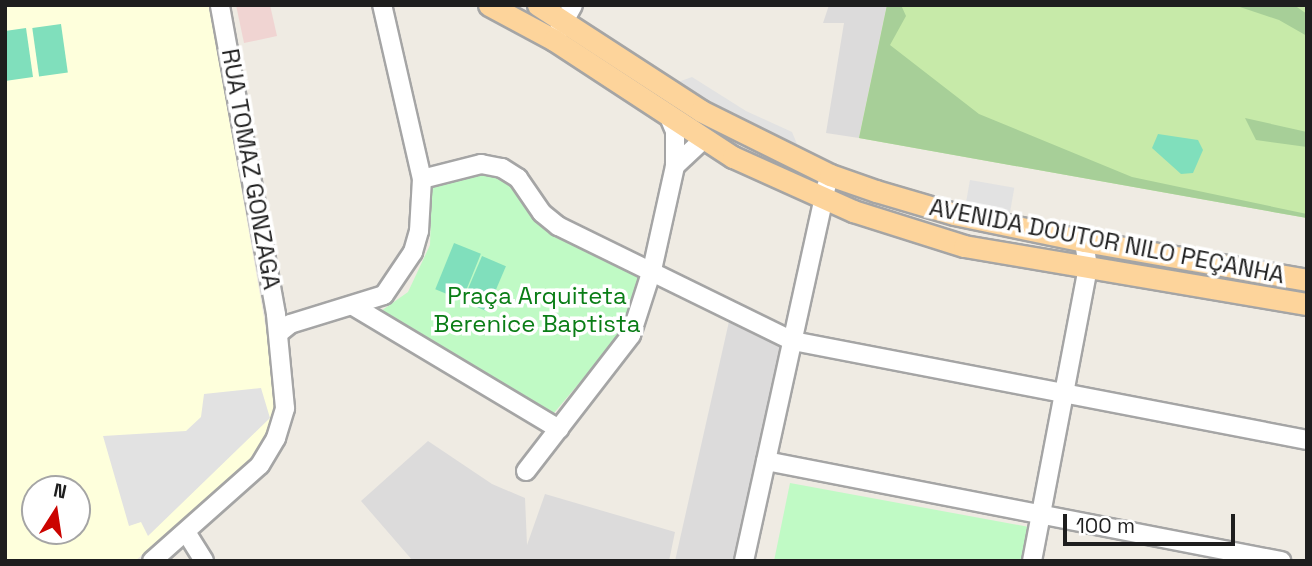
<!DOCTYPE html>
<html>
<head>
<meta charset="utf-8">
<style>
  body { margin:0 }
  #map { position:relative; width:1312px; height:566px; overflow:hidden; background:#efebe3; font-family:"Space Grotesk",sans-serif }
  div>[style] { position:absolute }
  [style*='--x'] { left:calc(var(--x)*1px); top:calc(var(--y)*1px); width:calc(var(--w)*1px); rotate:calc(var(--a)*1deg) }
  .residential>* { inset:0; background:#dcdbdb }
  .commercial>* { inset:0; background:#f0d4d2 }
  .education>* { inset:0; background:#feffdc }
  .grass>* { inset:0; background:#c7eaa9 }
  .forest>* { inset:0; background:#a7cf98 }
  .park>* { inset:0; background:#c0fac5 }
  .pitch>* { inset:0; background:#80dfbc; transform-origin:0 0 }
  .parking>* { inset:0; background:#e2e2e2; transform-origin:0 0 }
  .roads { filter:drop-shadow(2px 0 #a5a5a5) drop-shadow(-2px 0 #a5a5a5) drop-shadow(0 2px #a5a5a5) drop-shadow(0 -2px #a5a5a5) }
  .minor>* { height:18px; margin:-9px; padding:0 9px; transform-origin:9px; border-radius:9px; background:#fff }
  .major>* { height:21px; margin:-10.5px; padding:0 10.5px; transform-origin:10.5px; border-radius:10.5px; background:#fdd49b }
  span { translate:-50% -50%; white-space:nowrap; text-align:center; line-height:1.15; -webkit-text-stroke:7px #fff; paint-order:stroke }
  .street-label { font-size:24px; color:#1e1e1e }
  .park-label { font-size:24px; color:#0a7d16 }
  .frame { position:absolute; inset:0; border:7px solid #1e1e1e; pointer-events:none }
  .north { position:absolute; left:21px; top:475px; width:70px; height:70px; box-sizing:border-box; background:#fff; border:2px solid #a5a5a5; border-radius:50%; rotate:12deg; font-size:19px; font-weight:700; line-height:28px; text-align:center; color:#1e1e1e }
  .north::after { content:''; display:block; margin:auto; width:24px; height:32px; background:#cb0400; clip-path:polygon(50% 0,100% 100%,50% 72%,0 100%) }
  .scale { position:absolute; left:1063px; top:514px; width:172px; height:32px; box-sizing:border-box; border:4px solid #1e1e1e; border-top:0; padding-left:9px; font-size:21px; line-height:24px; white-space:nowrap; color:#1e1e1e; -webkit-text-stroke:5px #fff; paint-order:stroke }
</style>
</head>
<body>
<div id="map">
  <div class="residential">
    <div style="clip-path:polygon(829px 5px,887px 5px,859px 138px,826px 133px,844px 23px,823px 23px)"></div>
    <div style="clip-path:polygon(730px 317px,785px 345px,738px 561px,675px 561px)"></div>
    <div style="clip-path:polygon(428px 441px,492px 484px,525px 498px,527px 545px,545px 494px,675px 532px,669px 561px,413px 561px,361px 501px)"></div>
  </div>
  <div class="commercial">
    <div style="clip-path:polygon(236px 5px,270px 5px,277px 36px,244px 43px)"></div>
  </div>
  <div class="education">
    <div style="clip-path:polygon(evenodd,209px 5px,276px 386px,276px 415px,255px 458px,135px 561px,5px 561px,5px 7px,209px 5px,35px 489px,77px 489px,77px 531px,35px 531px,35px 489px)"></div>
  </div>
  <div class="grass">
    <div style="clip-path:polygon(887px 5px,1307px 5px,1307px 218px,859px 138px)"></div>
  </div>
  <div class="forest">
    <div style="clip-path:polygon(887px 5px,901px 5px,906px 16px,890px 45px,979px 114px,1132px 177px,1307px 214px,1307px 218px,859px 138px)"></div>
    <div style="clip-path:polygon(1234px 5px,1294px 5px,1307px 14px,1307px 36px,1279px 20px)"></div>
    <div style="clip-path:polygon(1245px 118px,1307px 132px,1307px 147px,1256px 140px)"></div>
  </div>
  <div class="park">
    <div style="clip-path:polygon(487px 173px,515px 186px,531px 212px,645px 274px,623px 331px,554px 413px,381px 311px,408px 292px,430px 245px,432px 185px)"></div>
    <div style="clip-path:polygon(790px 483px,1029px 527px,1023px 561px,774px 561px)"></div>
  </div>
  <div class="pitch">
    <div style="left:61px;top:24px;width:49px;height:29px;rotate:82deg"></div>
    <div style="clip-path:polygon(26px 28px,33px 77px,5px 81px,5px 31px)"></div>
    <div style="clip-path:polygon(1158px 134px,1198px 140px,1203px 150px,1193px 173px,1181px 174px,1152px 148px)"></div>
    <div style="left:454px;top:243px;width:29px;height:50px;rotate:22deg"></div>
    <div style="left:482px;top:256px;width:26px;height:49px;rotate:23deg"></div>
  </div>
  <div class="parking">
    <div style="clip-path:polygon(692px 77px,746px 111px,792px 132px,797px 144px,739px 121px,678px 82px)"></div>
    <div style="left:970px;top:180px;width:45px;height:25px;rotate:10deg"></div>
    <div style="clip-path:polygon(261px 388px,270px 418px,148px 536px,141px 522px,129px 526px,103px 436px,186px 431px,201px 417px,204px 394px)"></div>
  </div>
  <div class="roads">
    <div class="minor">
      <div style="--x:557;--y:34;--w:33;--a:-61"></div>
      <div style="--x:675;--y:166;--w:38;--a:-43"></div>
      <div style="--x:422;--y:179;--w:61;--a:-14.3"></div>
      <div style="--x:481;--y:164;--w:21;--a:11"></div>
      <div style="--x:502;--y:168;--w:19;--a:32"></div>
      <div style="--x:518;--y:178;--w:42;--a:55.6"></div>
      <div style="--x:542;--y:213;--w:21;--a:39"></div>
      <div style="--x:558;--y:226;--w:262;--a:26.1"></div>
      <div style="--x:793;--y:341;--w:523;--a:10.9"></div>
      <div style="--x:355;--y:307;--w:238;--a:30.9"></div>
      <div style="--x:279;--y:333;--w:14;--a:-39"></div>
      <div style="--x:290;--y:324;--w:98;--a:-17.1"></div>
      <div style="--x:384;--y:295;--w:52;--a:-56"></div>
      <div style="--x:413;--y:252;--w:22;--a:-74"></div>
      <div style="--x:419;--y:231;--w:52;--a:-86.7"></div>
      <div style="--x:422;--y:179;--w:179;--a:-102.9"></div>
      <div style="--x:766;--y:461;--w:525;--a:10.99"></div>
      <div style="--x:526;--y:471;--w:172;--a:-52.3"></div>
      <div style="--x:631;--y:335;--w:68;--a:-72.1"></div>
      <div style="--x:652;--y:270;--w:107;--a:-77.5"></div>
      <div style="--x:675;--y:166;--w:35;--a:-90"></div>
      <div style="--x:675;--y:131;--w:15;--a:-113"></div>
      <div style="--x:186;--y:532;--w:34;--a:58"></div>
      <div style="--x:152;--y:561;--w:144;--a:-41.6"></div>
      <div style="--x:260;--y:465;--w:31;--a:-59"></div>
      <div style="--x:276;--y:438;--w:31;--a:-73"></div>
      <div style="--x:285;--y:408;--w:94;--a:-95.5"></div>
      <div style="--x:276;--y:314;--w:314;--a:-100.3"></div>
      <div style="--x:744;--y:561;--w:385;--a:-77.6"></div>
      <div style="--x:1032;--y:561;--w:299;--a:-79.2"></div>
      <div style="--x:1088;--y:267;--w:26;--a:-99"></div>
    </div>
    <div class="major">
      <div style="--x:489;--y:5;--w:74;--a:28.3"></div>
      <div style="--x:554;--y:40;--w:214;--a:33.2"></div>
      <div style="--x:733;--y:157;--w:132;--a:24.2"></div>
      <div style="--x:853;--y:211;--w:116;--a:17.5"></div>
      <div style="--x:964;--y:246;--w:348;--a:9.6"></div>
      <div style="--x:538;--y:5;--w:194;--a:33"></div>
      <div style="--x:701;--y:111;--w:144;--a:26.4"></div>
      <div style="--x:830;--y:175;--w:49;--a:19.2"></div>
      <div style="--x:876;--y:191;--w:81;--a:16.4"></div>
      <div style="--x:954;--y:214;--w:133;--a:11.7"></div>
      <div style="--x:1084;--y:241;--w:226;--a:9.9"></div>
    </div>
  </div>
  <div class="street-label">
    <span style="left:251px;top:169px;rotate:80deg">RUA TOMAZ GONZAGA</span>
    <span style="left:1107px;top:241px;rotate:11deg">AVENIDA DOUTOR NILO PEÇANHA</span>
  </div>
  <div class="park-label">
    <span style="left:537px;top:310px">Praça Arquiteta<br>Berenice Baptista</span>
  </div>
  <div class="frame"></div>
  <div class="north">N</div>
  <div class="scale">100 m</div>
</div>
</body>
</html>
